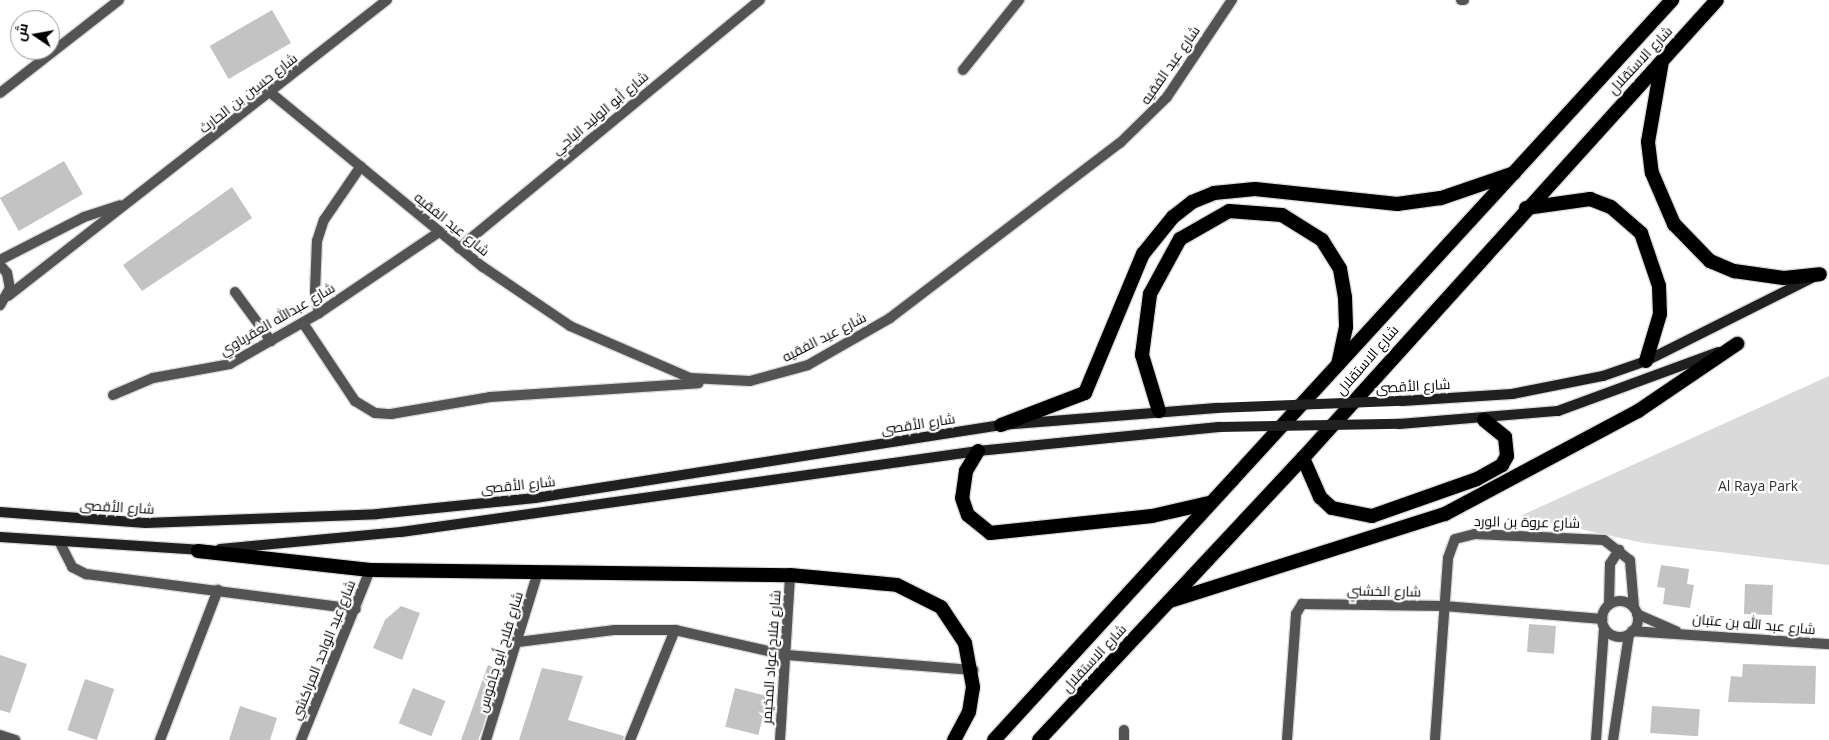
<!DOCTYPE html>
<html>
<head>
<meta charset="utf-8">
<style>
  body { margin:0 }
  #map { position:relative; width:1829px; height:740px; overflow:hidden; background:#fff; font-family:"Open Sans",Cairo,sans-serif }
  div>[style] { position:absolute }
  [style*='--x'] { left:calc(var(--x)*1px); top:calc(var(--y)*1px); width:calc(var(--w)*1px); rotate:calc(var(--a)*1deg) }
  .green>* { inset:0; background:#dadada }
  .building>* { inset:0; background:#c3c3c3; transform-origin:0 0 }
  .roads { filter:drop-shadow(1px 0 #dbdbdb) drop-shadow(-1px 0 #dbdbdb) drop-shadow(0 1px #dbdbdb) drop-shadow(0 -1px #dbdbdb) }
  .minor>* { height:10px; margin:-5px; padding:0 5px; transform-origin:5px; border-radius:5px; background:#535353 }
  .minor>.ring { margin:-5px; padding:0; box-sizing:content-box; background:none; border:10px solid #535353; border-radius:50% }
  .tertiary>* { height:10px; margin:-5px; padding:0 5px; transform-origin:5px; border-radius:5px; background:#535353 }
  .secondary>* { height:10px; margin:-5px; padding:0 5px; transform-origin:5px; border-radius:5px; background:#202020 }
  .trunk>* { height:14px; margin:-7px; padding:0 7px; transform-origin:7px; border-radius:7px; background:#000 }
  .secondary-bridge>* { height:10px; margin:-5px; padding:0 5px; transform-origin:5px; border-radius:5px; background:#202020 }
  span { translate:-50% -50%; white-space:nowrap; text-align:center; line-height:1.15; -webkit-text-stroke:4.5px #fff; paint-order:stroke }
  .street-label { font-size:14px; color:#000 }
  .park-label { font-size:14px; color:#313131 }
  .north { position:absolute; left:10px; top:10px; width:50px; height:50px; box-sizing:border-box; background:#fff; border:1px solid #999; border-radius:50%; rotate:282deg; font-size:14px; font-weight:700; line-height:20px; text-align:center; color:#000 }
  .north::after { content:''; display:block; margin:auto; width:18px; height:22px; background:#000; clip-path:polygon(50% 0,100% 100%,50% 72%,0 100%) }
</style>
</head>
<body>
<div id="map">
  <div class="green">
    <div style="clip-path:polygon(1829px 376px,1829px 565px,1644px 543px,1520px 516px)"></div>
  </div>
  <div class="building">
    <div style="left:272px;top:10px;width:38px;height:72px;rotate:60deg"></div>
    <div style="left:64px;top:161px;width:38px;height:74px;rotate:60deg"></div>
    <div style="clip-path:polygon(232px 187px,252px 218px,142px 291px,123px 265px)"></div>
    <div style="clip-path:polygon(1661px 565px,1689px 569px,1687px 584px,1694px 585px,1690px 608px,1663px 604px,1665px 588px,1657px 587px)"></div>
    <div style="left:1745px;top:584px;width:28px;height:30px;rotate:2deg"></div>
    <div style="clip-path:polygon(401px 606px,420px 613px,402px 660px,373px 648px,385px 620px)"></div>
    <div style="left:1529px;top:624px;width:27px;height:28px;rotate:4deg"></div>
    <div style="clip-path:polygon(0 655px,27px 664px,10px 713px,0 710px)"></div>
    <div style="clip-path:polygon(1743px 664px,1816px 666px,1815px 704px,1728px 702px,1731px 676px,1742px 677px)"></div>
    <div style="clip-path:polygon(488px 665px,500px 670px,482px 730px,478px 740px,461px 740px)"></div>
    <div style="clip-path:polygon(542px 668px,583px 676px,568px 720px,624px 736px,623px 740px,519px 740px)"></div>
    <div style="left:85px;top:679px;width:31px;height:54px;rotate:19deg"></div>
    <div style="left:413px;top:688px;width:35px;height:38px;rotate:22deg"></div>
    <div style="left:735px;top:688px;width:34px;height:40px;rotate:14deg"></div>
    <div style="clip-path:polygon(240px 706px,277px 718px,270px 740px,229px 740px)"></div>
    <div style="left:1652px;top:706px;width:48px;height:27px;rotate:4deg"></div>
  </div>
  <div class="roads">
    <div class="minor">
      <div style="--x:1461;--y:0;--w:3;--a:0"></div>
      <div style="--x:963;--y:70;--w:90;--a:-51.3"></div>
      <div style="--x:0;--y:93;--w:151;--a:-38"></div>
      <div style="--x:271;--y:93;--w:274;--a:39.4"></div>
      <div style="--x:483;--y:267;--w:105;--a:34.1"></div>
      <div style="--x:570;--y:326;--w:131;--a:23.4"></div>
      <div style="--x:690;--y:378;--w:60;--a:2.9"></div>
      <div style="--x:750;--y:381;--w:60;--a:-15.4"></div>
      <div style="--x:808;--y:365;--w:95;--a:-29.8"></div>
      <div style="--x:890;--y:318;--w:289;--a:-37.3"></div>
      <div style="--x:1120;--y:143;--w:66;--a:-44.4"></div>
      <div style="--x:1167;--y:97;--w:117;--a:-56.2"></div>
      <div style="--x:459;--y:248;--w:390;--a:-39.5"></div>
      <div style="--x:235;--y:292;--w:61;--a:53.7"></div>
      <div style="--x:319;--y:313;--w:21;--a:-101"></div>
      <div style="--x:315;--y:292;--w:51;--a:-87.8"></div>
      <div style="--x:317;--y:241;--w:22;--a:-72"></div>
      <div style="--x:324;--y:220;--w:65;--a:-55.6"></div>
      <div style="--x:303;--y:323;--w:94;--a:56.3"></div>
      <div style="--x:355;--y:401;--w:23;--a:31"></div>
      <div style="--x:375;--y:413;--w:16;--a:4"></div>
      <div style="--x:391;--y:414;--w:100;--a:-9.7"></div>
      <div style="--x:490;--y:397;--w:209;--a:-3.8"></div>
      <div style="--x:113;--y:395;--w:43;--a:-23"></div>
      <div style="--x:153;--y:378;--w:78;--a:-10.3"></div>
      <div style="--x:230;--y:364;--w:103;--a:-29.8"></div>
      <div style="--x:319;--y:313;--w:145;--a:-34"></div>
      <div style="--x:61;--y:545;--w:25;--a:63"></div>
      <div style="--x:72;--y:567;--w:16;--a:27"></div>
      <div style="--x:86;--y:574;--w:272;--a:7.4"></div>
      <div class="ring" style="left:1602px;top:601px;width:26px;height:26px"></div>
      <div style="--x:1609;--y:604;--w:40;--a:-88.6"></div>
      <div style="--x:1610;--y:564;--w:17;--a:-57"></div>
      <div style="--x:1637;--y:614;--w:43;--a:23.6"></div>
      <div style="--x:1632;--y:631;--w:197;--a:3.8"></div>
      <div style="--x:518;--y:642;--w:98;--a:-7.1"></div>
      <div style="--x:615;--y:630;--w:60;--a:0"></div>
      <div style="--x:0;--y:735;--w:16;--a:18"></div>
      <div style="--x:160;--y:740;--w:161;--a:-68.9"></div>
      <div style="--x:301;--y:740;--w:183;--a:-67.9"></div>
      <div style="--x:486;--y:740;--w:176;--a:-72.8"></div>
      <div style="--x:630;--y:740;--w:119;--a:-67.8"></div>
      <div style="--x:675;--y:630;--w:114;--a:12.7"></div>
      <div style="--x:786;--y:655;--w:188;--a:4.6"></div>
      <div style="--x:780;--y:740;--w:165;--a:-86.5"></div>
      <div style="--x:1124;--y:740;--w:10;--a:-90"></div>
      <div style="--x:1287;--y:740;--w:126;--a:-85.9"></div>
      <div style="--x:1296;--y:614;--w:12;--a:-59"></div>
      <div style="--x:1302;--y:604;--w:142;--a:0.8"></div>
      <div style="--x:1444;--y:606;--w:159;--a:4.7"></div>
      <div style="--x:1435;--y:740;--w:182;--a:-85.9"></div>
      <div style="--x:1448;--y:558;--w:20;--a:-70"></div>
      <div style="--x:1455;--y:539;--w:21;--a:-14"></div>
      <div style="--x:1475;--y:534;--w:129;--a:2.7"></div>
      <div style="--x:1604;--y:540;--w:33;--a:38"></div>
      <div style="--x:1630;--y:560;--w:48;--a:85.2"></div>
      <div style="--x:1596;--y:740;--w:112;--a:-85.9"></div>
      <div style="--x:1613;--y:740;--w:107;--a:-81.4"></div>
    </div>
    <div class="tertiary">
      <div style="--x:0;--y:260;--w:94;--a:-27.1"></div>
      <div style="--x:84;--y:217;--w:38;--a:-18"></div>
      <div style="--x:0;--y:265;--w:11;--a:49"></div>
      <div style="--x:7;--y:273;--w:15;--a:79"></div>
      <div style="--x:10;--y:288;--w:20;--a:120"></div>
      <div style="--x:8;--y:296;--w:481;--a:-38"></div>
    </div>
    <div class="secondary">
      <div style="--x:1402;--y:401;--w:110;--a:-3.6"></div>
      <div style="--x:1512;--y:394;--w:93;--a:-11.2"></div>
      <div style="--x:1603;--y:376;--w:46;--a:-19.2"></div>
      <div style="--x:1646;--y:361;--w:188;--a:-26.6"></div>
      <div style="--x:1399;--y:424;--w:160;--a:-4.7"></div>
      <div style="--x:1558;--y:411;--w:171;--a:-20.2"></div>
      <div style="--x:0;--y:512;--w:146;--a:4.3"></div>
      <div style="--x:146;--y:523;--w:231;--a:-2.2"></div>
      <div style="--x:377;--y:514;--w:159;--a:-5.8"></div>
      <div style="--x:535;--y:498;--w:472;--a:-8.9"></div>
      <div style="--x:1001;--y:425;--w:216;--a:-4.5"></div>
      <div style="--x:0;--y:537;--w:203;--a:3.7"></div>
      <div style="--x:220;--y:549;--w:182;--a:-5.4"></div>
      <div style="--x:401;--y:532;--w:583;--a:-7.99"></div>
      <div style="--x:978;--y:451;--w:242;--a:-5.7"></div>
    </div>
    <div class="trunk">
      <div style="--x:1662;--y:61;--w:82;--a:99.8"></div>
      <div style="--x:1648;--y:142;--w:31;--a:83"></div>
      <div style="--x:1652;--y:173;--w:56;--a:66.7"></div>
      <div style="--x:1674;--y:224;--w:52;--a:45.8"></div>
      <div style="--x:1710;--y:261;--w:26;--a:23"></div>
      <div style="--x:1734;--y:271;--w:50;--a:8"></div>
      <div style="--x:1784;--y:278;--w:36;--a:-6"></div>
      <div style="--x:1526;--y:208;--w:65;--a:-8"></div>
      <div style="--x:1590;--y:199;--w:22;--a:21"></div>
      <div style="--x:1611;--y:207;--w:40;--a:41"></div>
      <div style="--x:1641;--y:233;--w:56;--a:71.2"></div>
      <div style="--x:1659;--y:286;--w:28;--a:88"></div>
      <div style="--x:1660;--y:314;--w:49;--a:106.6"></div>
      <div style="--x:1159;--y:411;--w:59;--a:-106.9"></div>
      <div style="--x:1142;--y:355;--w:62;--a:-82.5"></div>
      <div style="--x:1150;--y:294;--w:63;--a:-61.4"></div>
      <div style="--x:1180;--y:239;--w:56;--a:-29.7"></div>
      <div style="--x:1229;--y:211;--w:53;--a:4.3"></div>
      <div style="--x:1282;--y:215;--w:47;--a:32"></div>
      <div style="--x:1322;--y:240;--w:34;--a:58"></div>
      <div style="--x:1340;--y:269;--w:28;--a:80"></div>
      <div style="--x:1345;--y:297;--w:30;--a:88"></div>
      <div style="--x:1346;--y:327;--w:38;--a:102"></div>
      <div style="--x:1001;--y:425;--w:90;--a:-20.9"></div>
      <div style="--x:1085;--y:393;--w:151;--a:-67.4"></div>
      <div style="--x:1143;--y:254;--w:48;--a:-51"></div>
      <div style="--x:1173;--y:217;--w:24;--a:-38"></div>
      <div style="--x:1192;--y:202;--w:24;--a:-22"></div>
      <div style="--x:1214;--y:193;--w:41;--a:-5.6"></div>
      <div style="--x:1255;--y:189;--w:143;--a:6"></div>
      <div style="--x:1397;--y:204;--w:44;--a:-7.8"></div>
      <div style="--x:1441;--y:198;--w:77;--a:-18.9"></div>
      <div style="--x:978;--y:451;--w:23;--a:121"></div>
      <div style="--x:966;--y:471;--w:27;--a:98"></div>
      <div style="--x:962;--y:498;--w:18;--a:71"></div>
      <div style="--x:968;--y:515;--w:28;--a:39"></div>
      <div style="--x:990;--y:533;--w:163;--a:-6"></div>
      <div style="--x:1152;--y:516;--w:58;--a:-12.8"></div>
      <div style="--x:1303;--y:458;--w:43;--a:66.4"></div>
      <div style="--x:1320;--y:497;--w:16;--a:43"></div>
      <div style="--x:1332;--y:508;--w:41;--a:11.3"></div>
      <div style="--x:1372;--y:516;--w:111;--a:-19.4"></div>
      <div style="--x:1477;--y:479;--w:29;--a:-29"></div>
      <div style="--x:1502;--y:465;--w:10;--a:-61"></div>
      <div style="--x:1507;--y:456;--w:19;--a:-96"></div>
      <div style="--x:1505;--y:437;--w:27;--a:-141"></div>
      <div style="--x:198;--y:551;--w:173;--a:6.3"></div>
      <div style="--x:370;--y:570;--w:420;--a:0.7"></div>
      <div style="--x:790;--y:575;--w:107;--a:5.3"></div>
      <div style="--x:897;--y:585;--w:49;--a:26.6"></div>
      <div style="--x:941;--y:607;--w:43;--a:56.3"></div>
      <div style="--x:965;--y:643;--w:45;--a:79.7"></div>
      <div style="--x:973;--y:687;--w:25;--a:99"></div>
      <div style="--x:969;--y:712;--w:32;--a:118"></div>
      <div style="--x:1170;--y:601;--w:288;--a:-17.6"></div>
      <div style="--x:1445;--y:514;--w:219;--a:-28.1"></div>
      <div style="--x:1638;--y:411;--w:120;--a:-34.1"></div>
      <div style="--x:994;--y:740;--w:1004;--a:-47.5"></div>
      <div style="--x:1039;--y:740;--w:386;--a:-46.9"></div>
      <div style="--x:1303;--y:458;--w:617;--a:-47.89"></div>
    </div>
  </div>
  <div class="secondary-bridge">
    <div style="--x:1216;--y:408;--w:186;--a:-2.2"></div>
    <div style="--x:1219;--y:427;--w:180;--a:-1"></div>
  </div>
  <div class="street-label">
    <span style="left:1640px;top:60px;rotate:-47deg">شارع الاستقلال</span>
    <span style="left:1170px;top:65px;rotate:-55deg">شارع عيد الفقيه</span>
    <span style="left:248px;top:93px;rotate:-38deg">شارع حسين بن الحارث</span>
    <span style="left:600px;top:113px;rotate:-40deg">شارع أبو الوليد الباجي</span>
    <span style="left:452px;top:224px;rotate:39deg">شارع عيد الفقيه</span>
    <span style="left:277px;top:319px;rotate:-30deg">شارع عبدالله العقرباوي</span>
    <span style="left:824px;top:337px;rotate:-27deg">شارع عيد الفقيه</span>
    <span style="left:1367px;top:360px;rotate:-49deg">شارع الاستقلال</span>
    <span style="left:1413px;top:386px;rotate:-3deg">شارع الأقصى</span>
    <span style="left:918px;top:424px;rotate:-9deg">شارع الأقصى</span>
    <span style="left:518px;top:485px;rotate:-6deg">شارع الأقصى</span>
    <span style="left:117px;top:507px;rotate:3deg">شارع الأقصى</span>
    <span style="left:1527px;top:522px;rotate:1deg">شارع عروة بن الورد</span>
    <span style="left:1384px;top:591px;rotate:1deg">شارع الخشني</span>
    <span style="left:1754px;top:624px;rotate:5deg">شارع عبد الله بن عتبان</span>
    <span style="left:323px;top:650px;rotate:-68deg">شارع عبد الواحد المراكشي</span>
    <span style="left:500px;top:652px;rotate:-73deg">شارع فلاح أبو جاموس</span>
    <span style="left:771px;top:657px;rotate:-86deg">شارع فلاح عواد المخيمر</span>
    <span style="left:1094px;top:658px;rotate:-47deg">شارع الاستقلال</span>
  </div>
  <div class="park-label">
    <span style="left:1758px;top:486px">Al Raya Park</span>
  </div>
  <div class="north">ش</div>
</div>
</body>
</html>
